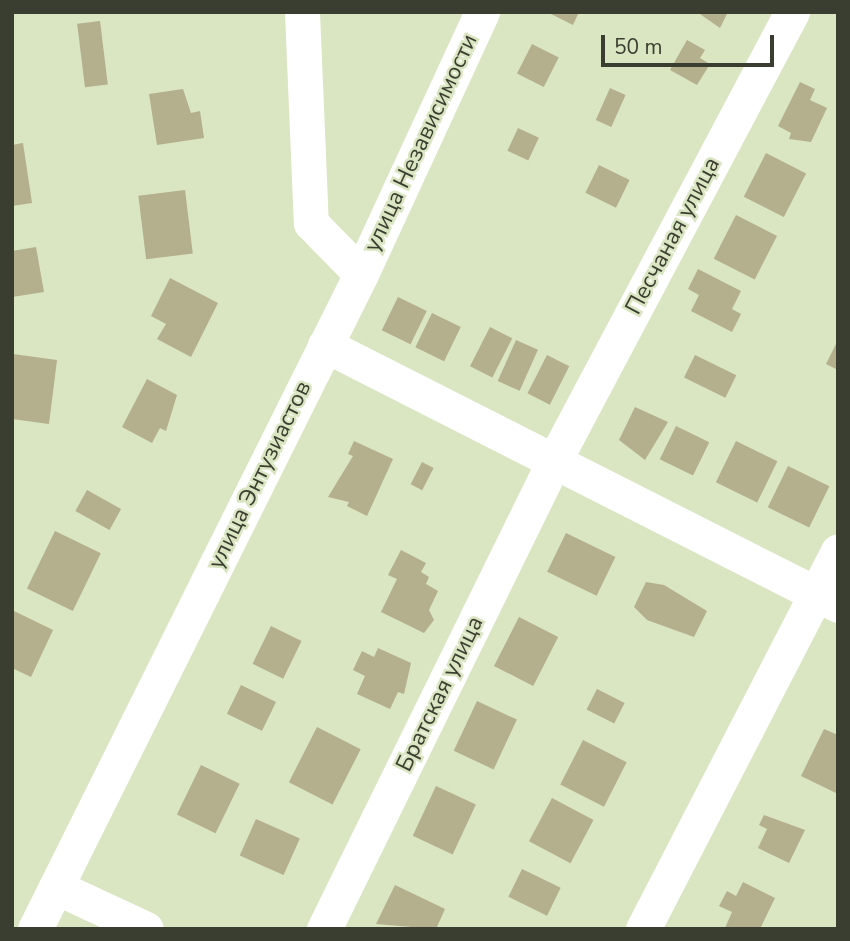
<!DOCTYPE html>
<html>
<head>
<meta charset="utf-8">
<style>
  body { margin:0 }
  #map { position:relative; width:850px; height:941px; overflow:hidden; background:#dae5c2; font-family:"Nunito Sans",sans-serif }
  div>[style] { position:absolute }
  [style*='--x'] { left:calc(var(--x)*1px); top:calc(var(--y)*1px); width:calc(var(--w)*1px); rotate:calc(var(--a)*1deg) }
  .building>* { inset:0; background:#b4af8c; transform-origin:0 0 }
  .minor>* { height:35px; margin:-17.5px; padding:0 17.5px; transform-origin:17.5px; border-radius:17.5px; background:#fff }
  span { translate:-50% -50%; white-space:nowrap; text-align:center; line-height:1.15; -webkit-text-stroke:5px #dae5c2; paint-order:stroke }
  .street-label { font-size:23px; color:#3a3e30 }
  .frame { position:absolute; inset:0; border:14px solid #3a3e30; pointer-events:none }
  .scale { position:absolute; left:601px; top:35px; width:173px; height:32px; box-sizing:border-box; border:4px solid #3a3e30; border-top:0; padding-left:9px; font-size:21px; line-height:24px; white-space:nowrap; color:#3a3e30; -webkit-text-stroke:5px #dae5c2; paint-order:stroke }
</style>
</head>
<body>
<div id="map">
  <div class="building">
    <div style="clip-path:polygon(547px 12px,579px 12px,573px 25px)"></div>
    <div style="clip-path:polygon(697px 12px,728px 12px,720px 28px)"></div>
    <div style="left:100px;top:21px;width:64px;height:23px;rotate:83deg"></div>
    <div style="clip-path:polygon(687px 40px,705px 50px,700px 58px,710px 64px,697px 85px,670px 70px)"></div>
    <div style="left:532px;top:44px;width:30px;height:33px;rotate:27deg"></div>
    <div style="clip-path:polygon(800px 82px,815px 89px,810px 100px,827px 108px,811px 142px,789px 139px,791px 133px,778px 126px)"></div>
    <div style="left:610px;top:88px;width:17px;height:35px;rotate:24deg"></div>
    <div style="clip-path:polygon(183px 89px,191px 113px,200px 111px,204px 138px,157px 145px,149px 94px)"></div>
    <div style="left:518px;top:128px;width:23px;height:25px;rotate:25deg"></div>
    <div style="clip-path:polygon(23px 143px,32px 203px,12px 206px,12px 145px)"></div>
    <div style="left:766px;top:153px;width:45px;height:49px;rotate:27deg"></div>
    <div style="left:599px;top:165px;width:34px;height:31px;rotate:26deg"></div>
    <div style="left:185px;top:190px;width:64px;height:47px;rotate:83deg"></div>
    <div style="left:736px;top:215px;width:46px;height:49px;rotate:27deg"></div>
    <div style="clip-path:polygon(36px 247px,44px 292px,12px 297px,12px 251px)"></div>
    <div style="clip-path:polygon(698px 269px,741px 291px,732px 309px,741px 314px,732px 332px,691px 311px,699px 295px,688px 289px)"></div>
    <div style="clip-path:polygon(170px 278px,218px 303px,191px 357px,157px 339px,166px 324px,151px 316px)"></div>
    <div style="left:398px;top:297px;width:32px;height:37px;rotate:26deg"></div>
    <div style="left:432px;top:313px;width:32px;height:38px;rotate:26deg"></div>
    <div style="left:490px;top:327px;width:25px;height:44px;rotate:27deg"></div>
    <div style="left:516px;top:340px;width:24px;height:45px;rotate:24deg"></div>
    <div style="clip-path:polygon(836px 344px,838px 345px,838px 370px,826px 364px)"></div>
    <div style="clip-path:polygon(13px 354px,57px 360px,49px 424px,12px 419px)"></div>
    <div style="left:547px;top:355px;width:25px;height:43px;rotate:27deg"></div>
    <div style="left:695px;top:355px;width:46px;height:25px;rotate:26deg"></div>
    <div style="clip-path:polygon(147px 379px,177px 395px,166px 431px,160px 428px,152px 443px,122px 427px)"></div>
    <div style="clip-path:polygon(635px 407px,668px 422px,645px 460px,619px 440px)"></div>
    <div style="left:676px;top:426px;width:37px;height:37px;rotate:26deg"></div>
    <div style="clip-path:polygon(354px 441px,393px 459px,367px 516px,347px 506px,349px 502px,328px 497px,353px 456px,348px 454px)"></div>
    <div style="left:736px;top:441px;width:46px;height:46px;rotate:26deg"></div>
    <div style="left:422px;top:462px;width:13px;height:25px;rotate:27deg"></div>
    <div style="left:788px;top:466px;width:46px;height:46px;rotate:26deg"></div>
    <div style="left:87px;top:490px;width:39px;height:24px;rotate:29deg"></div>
    <div style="left:55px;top:531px;width:51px;height:64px;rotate:26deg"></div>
    <div style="left:566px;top:533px;width:55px;height:43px;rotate:26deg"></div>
    <div style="clip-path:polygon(401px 550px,426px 563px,421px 572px,429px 577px,426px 584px,438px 591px,429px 610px,434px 620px,424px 633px,381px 612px,397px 579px,388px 575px)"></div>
    <div style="clip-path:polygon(646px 582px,664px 585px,707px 611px,694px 637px,647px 620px,634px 607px)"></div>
    <div style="clip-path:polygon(12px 610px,53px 630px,31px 677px,12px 668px)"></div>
    <div style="left:519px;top:617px;width:44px;height:55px;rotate:27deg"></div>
    <div style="left:271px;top:626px;width:34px;height:42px;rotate:26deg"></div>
    <div style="clip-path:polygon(378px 648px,411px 663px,404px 694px,398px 692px,390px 709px,357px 694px,365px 676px,353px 670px,362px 651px,374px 657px)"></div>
    <div style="left:241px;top:685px;width:39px;height:32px;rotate:26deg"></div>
    <div style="left:597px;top:689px;width:31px;height:23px;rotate:27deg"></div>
    <div style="left:477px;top:701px;width:44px;height:55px;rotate:25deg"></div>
    <div style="left:317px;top:727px;width:49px;height:62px;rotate:27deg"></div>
    <div style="clip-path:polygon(824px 729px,838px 735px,838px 794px,801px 776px)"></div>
    <div style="left:583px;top:740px;width:49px;height:50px;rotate:27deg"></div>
    <div style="left:201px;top:765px;width:43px;height:55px;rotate:26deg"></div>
    <div style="left:436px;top:786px;width:44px;height:55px;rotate:25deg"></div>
    <div style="left:552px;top:798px;width:47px;height:49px;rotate:28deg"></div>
    <div style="clip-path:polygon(764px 815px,805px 830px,789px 863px,758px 848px,767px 829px,759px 825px)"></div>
    <div style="left:256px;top:819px;width:48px;height:40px;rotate:24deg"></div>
    <div style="left:522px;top:869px;width:43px;height:31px;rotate:26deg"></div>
    <div style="clip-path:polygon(743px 882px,775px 898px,760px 929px,725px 928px,732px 912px,719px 906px,727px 891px,736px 896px)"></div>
    <div style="clip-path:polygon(395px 885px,445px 909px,436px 929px,376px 924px)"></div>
  </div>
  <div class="minor">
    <div style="--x:302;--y:12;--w:211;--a:87.6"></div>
    <div style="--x:311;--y:223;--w:71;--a:45.6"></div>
    <div style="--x:325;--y:345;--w:575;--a:26.88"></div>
    <div style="--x:56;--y:887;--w:99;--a:25"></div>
    <div style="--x:35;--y:929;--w:732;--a:-63.54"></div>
    <div style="--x:361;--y:274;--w:289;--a:-65.2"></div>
    <div style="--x:324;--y:929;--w:524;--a:-63.83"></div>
    <div style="--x:555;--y:459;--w:506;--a:-62.07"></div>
    <div style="--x:643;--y:929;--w:425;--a:-62.7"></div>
  </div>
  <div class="street-label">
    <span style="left:421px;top:143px;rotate:-65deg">улица Независимости</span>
    <span style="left:673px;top:236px;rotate:-62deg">Песчаная улица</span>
    <span style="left:260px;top:475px;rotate:-64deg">улица Энтузиастов</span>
    <span style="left:440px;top:694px;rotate:-64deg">Братская улица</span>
  </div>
  <div class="frame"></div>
  <div class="scale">50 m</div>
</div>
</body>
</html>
